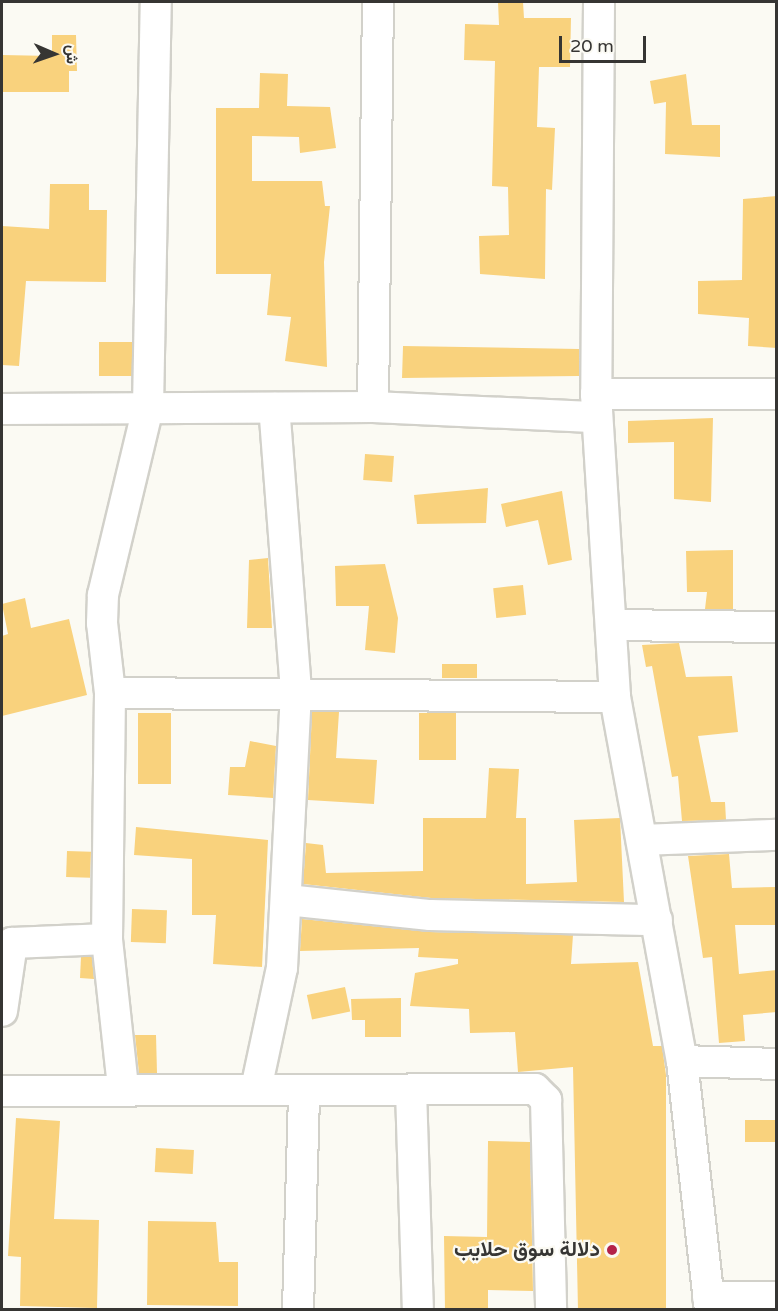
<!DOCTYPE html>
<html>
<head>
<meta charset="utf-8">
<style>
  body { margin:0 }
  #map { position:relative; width:778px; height:1311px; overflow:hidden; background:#fbfaf3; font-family:"Varela Round",Vazirmatn,sans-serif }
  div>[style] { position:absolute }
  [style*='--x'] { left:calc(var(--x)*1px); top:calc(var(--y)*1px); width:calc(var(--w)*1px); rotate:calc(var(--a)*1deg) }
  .building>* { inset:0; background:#f9d27d; transform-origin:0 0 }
  .roads { filter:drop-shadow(2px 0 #d2d1ca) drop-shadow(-2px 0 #d2d1ca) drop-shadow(0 2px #d2d1ca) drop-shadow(0 -2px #d2d1ca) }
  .street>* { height:30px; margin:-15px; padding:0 15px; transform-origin:15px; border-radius:15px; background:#fff }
  .dots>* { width:16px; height:16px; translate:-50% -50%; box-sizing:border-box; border:3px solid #fbfaf3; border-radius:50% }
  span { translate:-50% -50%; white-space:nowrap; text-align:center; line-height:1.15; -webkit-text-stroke:4.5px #fbfaf3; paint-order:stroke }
  .poi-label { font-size:21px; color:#363533; font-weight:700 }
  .right { translate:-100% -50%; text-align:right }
  .frame { position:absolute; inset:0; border:3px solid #363533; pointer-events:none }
  .north { position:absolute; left:24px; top:24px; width:60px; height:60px; -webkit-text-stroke:4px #fbfaf3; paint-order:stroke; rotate:92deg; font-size:16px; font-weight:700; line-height:24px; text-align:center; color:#363533 }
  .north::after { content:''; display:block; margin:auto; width:21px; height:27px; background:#363533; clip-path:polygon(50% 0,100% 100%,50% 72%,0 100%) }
  .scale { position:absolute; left:559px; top:36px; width:87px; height:27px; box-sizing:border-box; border:3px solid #363533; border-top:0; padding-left:8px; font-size:18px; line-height:21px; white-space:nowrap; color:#363533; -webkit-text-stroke:4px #fbfaf3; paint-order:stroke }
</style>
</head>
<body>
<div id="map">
  <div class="building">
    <div style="clip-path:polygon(498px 2px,523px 2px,524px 18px,571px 18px,570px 67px,539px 67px,537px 127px,555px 128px,552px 190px,546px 189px,545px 279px,480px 274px,479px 236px,509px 235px,508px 187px,492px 186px,495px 61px,464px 60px,465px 24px,499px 25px)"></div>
    <div style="clip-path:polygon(52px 35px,76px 35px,77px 71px,69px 71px,69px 92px,2px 92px,2px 55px,52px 56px)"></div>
    <div style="clip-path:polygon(260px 73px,288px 74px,287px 106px,330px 107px,336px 148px,300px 153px,299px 137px,252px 136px,252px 181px,322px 181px,325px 206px,330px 206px,324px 262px,327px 367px,285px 361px,291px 317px,267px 315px,271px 274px,216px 274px,216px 108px,259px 108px)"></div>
    <div style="clip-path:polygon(686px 74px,692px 125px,720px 125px,720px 157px,665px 154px,666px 102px,654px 104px,650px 81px)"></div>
    <div style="clip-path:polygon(50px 184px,89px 184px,89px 210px,107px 210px,106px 282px,26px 281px,19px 366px,2px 365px,2px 226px,49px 229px)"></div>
    <div style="clip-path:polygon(777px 196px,777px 348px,748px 346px,749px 318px,698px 314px,698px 281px,742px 280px,743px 199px)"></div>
    <div style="left:99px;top:342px;width:33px;height:34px"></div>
    <div style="clip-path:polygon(403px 346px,579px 349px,579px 376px,402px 378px)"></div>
    <div style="clip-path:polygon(713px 418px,711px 502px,674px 499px,674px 442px,628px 443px,628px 421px)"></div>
    <div style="left:365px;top:454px;width:29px;height:26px;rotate:4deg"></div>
    <div style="clip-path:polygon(488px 488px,486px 523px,417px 524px,414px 495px)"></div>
    <div style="clip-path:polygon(562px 491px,572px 560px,548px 565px,538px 520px,506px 527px,501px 504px)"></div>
    <div style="clip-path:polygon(733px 550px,733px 609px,705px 609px,707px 592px,687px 592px,686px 551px)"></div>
    <div style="clip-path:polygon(268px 558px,272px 628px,247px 628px,249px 560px)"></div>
    <div style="clip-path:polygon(385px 564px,398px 618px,395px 653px,365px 650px,369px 606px,336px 606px,335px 566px)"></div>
    <div style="left:523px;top:585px;width:30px;height:30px;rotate:84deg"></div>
    <div style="clip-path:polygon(25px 598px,31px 628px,69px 619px,87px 695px,2px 716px,2px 636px,8px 634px,2px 604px)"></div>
    <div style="clip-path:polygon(679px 643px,686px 677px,732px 676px,738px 732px,698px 736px,711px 802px,725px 802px,726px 820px,682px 821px,678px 776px,672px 777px,652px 666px,646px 667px,642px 645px)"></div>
    <div style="left:442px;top:664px;width:35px;height:14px"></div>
    <div style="clip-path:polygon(312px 712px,339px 712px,336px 758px,377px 760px,374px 804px,308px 800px)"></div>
    <div style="left:138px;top:713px;width:33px;height:71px"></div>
    <div style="left:419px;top:713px;width:37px;height:47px"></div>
    <div style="clip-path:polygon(250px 741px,276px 746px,273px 798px,228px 795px,230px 767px,245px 767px)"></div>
    <div style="clip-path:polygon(489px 768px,519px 769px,516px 818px,526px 818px,526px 884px,577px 882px,574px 820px,620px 818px,624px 902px,431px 898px,303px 884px,306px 843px,323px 845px,326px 873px,423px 871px,423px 818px,486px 818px)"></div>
    <div style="clip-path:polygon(136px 827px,268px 840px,262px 967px,213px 964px,216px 915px,192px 915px,192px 859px,134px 855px)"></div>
    <div style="left:67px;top:851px;width:24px;height:26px;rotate:2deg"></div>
    <div style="clip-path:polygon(729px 854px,732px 888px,777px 887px,777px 925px,735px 925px,739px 974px,777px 970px,777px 1012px,743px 1015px,745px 1041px,719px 1043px,712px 957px,703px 958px,688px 856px)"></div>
    <div style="left:132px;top:909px;width:35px;height:33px;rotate:2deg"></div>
    <div style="clip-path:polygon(302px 919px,430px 932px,573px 935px,571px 964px,638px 962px,653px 1046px,662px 1046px,666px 1075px,666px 1310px,578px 1310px,573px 1067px,518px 1072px,515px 1032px,470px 1033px,469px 1009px,410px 1006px,415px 973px,458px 964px,458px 959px,418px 957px,419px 948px,300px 951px)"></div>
    <div style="clip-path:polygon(81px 957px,92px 957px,94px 979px,80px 978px)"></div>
    <div style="left:345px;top:987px;width:25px;height:39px;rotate:78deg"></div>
    <div style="clip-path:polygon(401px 998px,401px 1037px,365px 1037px,365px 1020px,352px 1020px,351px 999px)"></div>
    <div style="clip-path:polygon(135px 1035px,156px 1035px,157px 1073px,139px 1073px)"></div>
    <div style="clip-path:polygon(16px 1118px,60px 1121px,54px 1219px,99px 1220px,97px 1308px,20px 1306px,21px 1257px,8px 1256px)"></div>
    <div style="left:777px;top:1120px;width:22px;height:32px;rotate:90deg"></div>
    <div style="clip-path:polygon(488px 1141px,530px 1142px,533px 1291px,488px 1290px,488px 1310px,445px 1310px,444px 1236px,487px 1237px)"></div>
    <div style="left:156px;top:1148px;width:38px;height:24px;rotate:3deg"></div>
    <div style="clip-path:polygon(148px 1221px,216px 1222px,219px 1262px,238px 1262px,238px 1306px,147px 1305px)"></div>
  </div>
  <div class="roads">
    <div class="street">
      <div style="--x:599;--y:2;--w:392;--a:90.4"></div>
      <div style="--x:596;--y:394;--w:304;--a:86.4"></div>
      <div style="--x:615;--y:697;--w:370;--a:79.6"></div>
      <div style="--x:682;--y:1061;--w:251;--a:83.6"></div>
      <div style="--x:596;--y:394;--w:180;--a:0"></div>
      <div style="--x:373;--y:407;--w:405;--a:-89.3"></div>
      <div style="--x:2;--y:409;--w:371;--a:-0.3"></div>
      <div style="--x:373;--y:407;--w:224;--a:2.6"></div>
      <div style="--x:611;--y:625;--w:165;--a:0.7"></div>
      <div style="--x:110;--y:693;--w:505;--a:0.45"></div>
      <div style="--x:643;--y:840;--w:133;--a:-2.2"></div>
      <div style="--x:287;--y:900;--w:144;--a:6"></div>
      <div style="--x:430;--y:915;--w:227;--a:1.3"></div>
      <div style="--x:2;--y:1011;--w:69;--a:-81.6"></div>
      <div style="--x:12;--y:943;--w:95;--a:-2.4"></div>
      <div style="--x:682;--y:1061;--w:94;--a:1.8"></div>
      <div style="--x:123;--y:1087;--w:149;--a:-96.2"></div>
      <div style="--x:107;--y:939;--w:246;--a:-89.3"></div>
      <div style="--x:110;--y:693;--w:70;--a:-96.5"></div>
      <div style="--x:102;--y:623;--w:28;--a:-88"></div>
      <div style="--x:103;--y:595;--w:193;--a:-76.5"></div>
      <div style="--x:148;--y:407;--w:405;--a:-88.9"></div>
      <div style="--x:256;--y:1089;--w:124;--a:-77.9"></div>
      <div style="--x:282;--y:968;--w:277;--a:-87.1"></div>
      <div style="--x:296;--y:691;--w:284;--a:-94.4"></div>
      <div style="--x:411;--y:1090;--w:220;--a:88.2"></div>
      <div style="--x:2;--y:1091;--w:533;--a:-0.21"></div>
      <div style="--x:535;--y:1089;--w:16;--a:45"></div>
      <div style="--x:546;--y:1100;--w:210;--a:88.6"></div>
      <div style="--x:708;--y:1297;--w:68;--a:0"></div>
      <div style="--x:298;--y:1310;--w:219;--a:-88.4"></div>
    </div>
  </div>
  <div class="dots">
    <div style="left:612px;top:1250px;background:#b42349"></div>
  </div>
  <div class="poi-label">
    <span class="right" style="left:600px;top:1250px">دلالة سوق حلايب</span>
  </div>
  <div class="frame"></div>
  <div class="north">ش</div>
  <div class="scale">20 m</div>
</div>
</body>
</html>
